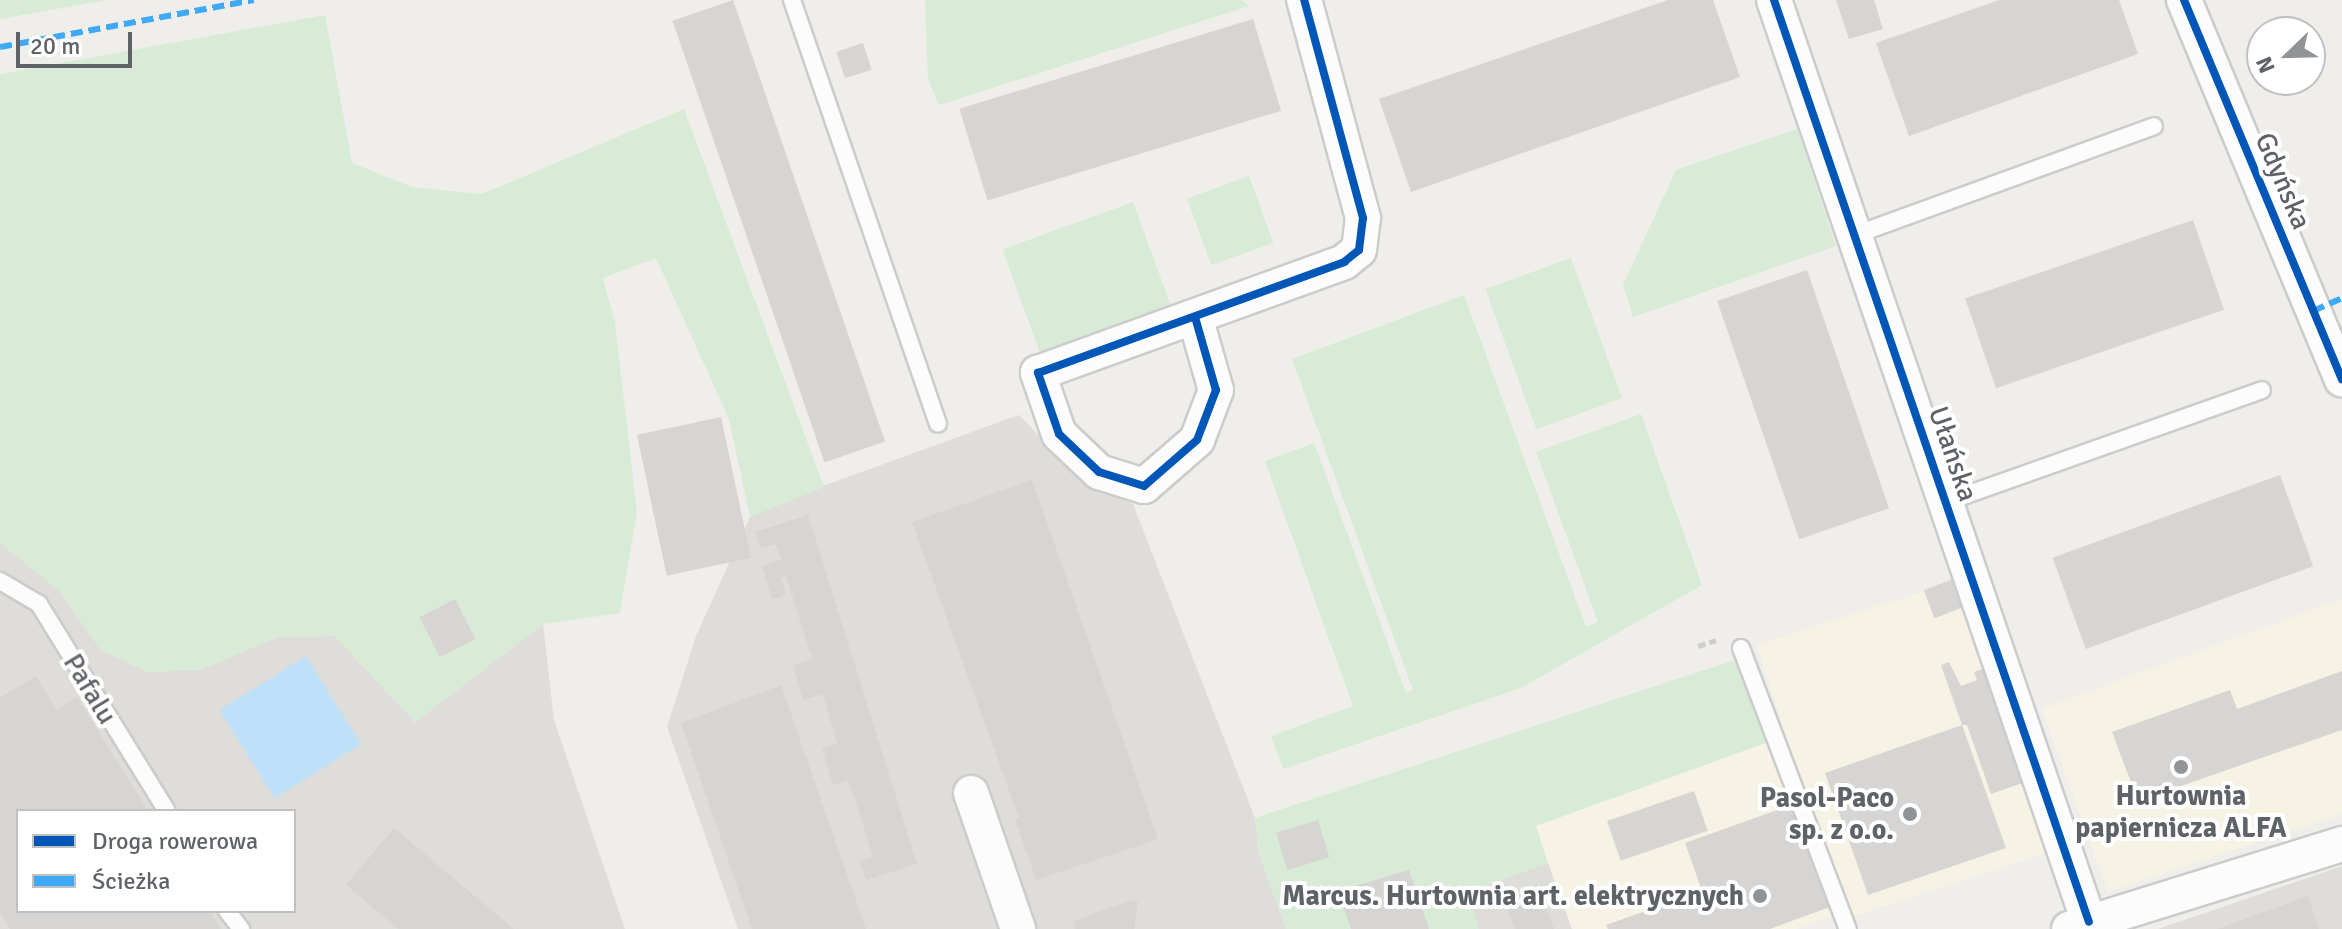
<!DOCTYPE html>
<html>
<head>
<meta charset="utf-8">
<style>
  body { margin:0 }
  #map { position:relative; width:2342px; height:929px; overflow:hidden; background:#efeeea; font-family:Signika,sans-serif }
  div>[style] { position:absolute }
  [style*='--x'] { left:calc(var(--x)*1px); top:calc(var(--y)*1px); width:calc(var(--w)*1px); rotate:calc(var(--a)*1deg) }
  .commercial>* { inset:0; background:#f7f3e4; transform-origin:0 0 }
  .industrial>* { inset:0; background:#dfddda }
  .green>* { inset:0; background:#d8ebd6; transform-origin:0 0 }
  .water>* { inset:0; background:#bfe0f9; transform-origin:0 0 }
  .building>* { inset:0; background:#d6d5d3; transform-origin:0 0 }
  .path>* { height:5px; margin-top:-2.5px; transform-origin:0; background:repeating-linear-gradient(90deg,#cacfcc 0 8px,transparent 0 12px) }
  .roads { filter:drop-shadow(2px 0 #cbcccc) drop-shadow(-2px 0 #cbcccc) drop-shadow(0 2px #cbcccc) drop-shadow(0 -2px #cbcccc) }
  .service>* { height:16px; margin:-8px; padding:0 8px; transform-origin:8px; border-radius:8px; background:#fdfcfc }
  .minor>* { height:34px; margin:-17px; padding:0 17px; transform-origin:17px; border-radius:17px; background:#fdfcfc }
  .quiet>* { height:6px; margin-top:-3px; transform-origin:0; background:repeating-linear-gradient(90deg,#3fa9f5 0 12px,transparent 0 18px) }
  .cycleway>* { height:8px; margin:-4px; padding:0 4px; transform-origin:4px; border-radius:4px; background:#0057b8 }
  .dots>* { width:22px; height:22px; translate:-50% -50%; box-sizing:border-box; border:4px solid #fff; border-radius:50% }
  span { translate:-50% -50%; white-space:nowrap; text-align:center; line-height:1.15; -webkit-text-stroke:8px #fff; paint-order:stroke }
  .street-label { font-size:28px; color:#5f6368 }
  .poi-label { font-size:28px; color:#5f6368; font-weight:700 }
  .right { translate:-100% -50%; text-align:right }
  .legend { position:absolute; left:16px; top:809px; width:280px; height:104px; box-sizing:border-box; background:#fff; border:2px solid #bfc1c3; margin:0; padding:10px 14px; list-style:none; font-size:24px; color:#5f6368 }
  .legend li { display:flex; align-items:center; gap:16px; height:40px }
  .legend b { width:40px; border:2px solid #bfc1c3 }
  .north { position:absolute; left:2246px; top:16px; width:80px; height:80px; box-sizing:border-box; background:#fff; border:2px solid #bfc1c3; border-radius:50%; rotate:247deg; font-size:22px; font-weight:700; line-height:32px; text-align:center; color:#5f6368 }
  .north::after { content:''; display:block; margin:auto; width:28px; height:36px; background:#919496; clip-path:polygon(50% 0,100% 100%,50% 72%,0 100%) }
  .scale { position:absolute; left:16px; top:32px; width:116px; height:36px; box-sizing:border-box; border:4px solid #5f6368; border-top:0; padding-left:10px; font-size:24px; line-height:28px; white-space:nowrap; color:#5f6368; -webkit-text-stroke:6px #fff; paint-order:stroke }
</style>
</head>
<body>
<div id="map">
  <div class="commercial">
    <div style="left:1965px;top:578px;width:287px;height:219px;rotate:72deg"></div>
    <div style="clip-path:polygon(2342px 599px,2342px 814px,2108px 892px,2042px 709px)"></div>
    <div style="clip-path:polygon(1771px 741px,1836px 915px,1796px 929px,1572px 929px,1535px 826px)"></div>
  </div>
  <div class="industrial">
    <div style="clip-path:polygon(1019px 415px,1084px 483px,1133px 504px,1255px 818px,1259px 853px,1286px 929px,738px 929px,667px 727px,696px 636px,750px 517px,801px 494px)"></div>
    <div style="clip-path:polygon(evenodd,0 543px,61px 592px,100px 649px,147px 672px,199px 670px,278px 637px,335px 636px,415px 722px,543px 624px,554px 720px,625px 929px,0 929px,0 543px,18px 811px,294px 811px,294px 911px,18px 911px,18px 811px)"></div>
    <div style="clip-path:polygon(1548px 863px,1572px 929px,1479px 929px,1466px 892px)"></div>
    <div style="clip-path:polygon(2342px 866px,2342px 929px,2158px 929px)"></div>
  </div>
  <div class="green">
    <div style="clip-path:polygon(0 0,107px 0,0 19px)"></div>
    <div style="clip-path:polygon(925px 0,1241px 0,1249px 6px,939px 105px,928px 79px)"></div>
    <div style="clip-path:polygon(325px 15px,352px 163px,412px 187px,482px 194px,684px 109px,824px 487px,750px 517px,729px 419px,656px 258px,603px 278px,615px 323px,637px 512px,620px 613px,543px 624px,415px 722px,335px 636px,278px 637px,199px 670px,147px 672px,100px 649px,61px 592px,0 543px,0 74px)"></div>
    <div style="clip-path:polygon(1797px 129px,1836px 246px,1633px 317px,1623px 285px,1676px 170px)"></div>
    <div style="left:1249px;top:176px;width:71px;height:66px;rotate:70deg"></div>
    <div style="left:1133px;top:202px;width:110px;height:139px;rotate:70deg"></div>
    <div style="left:1571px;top:258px;width:149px;height:91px;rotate:70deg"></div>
    <div style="clip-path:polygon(1464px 295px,1586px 627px,1598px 622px,1536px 452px,1641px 414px,1702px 585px,1521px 688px,1283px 769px,1271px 736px,1353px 706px,1265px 461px,1314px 443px,1406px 693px,1413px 690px,1292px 359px)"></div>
    <div style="clip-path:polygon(1738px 659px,1771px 741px,1536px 826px,1548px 863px,1467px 892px,1479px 929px,1286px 929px,1259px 853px,1255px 818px)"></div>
  </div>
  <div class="water">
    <div style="left:306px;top:656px;width:104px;height:102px;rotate:58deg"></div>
  </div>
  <div class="building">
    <div style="left:733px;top:0;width:467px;height:64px;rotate:71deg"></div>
    <div style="clip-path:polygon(1668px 0,1713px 0,1740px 77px,1411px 192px,1379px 99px)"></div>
    <div style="clip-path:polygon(1836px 0,1874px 0,1883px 29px,1849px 39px)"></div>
    <div style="clip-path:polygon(1999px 0,2119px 0,2138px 54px,1909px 136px,1876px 43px)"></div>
    <div style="left:1253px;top:19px;width:96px;height:307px;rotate:73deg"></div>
    <div style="left:863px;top:43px;width:28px;height:28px;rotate:72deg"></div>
    <div style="left:2193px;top:220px;width:95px;height:241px;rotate:71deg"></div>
    <div style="left:1807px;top:270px;width:252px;height:95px;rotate:71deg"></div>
    <div style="left:721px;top:417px;width:144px;height:86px;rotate:78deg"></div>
    <div style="left:2280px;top:475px;width:97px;height:242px;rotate:70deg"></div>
    <div style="clip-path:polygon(1032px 480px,1158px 839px,1036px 880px,1015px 819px,1019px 818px,912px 522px)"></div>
    <div style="clip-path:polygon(808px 515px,917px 864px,866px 880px,860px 861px,873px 857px,854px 796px,848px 780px,833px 785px,822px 748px,837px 744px,823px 694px,803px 700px,793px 665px,812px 659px,786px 576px,781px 578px,786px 595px,772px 599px,762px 566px,781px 560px,776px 544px,760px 548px,755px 532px)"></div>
    <div style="left:1961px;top:576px;width:30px;height:40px;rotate:69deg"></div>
    <div style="left:455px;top:599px;width:45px;height:40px;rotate:63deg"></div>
    <div style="clip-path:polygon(1949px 662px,1961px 686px,1977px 680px,1974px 672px,1988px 667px,2028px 781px,1991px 794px,1967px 725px,1962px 725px,2006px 848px,1868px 895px,1825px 773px,1962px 725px,1941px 665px)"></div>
    <div style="clip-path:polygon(2342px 671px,2342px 730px,2138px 801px,2112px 732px,2230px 690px,2237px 709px)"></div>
    <div style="clip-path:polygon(36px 676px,57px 710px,77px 697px,148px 811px,18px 811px,18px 911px,210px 911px,221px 929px,10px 929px,0 912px,0 698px)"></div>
    <div style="clip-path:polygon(781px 685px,866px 929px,752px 929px,681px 723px)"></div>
    <div style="left:1694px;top:791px;width:42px;height:92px;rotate:71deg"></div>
    <div style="clip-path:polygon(1791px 805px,1830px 907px,1770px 929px,1608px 929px,1606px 925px,1702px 891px,1685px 843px)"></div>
    <div style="left:1318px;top:820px;width:39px;height:44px;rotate:73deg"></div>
    <div style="clip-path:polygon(394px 828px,514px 929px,398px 929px,346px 885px)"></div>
    <div style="clip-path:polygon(1409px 870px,1429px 929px,1351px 929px,1338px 891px)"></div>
    <div style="clip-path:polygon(1542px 895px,1554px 929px,1515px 929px,1507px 907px)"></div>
    <div style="clip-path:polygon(2308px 896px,2319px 929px,2217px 929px)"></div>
    <div style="clip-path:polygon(1132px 900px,1138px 902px,1134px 929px,1075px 929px,1073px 921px)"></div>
  </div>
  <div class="path">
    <div style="--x:1698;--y:646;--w:19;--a:-18"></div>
  </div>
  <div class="roads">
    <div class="service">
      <div style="--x:792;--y:0;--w:448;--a:71"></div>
      <div style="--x:1855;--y:235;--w:318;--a:-20"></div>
      <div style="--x:1946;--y:502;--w:335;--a:-19.5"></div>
      <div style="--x:0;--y:581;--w:45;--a:30.5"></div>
      <div style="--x:39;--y:604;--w:243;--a:58.3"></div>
      <div style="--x:1741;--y:648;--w:301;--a:69.2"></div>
      <div style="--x:227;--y:911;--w:23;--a:52"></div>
    </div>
    <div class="minor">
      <div style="--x:1774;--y:0;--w:974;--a:71.14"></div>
      <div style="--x:2184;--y:0;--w:411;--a:67.4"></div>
      <div style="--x:1195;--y:317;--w:76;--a:74"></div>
      <div style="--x:1216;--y:390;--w:53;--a:110.8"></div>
      <div style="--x:1197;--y:440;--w:70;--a:139"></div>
      <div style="--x:1144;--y:486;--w:47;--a:-162.7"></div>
      <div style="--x:1099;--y:472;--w:55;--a:-136.5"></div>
      <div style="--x:1059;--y:434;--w:65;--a:-109"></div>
      <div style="--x:1038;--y:373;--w:326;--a:-19.9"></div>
      <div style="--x:1344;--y:262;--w:19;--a:-39"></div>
      <div style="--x:1359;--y:250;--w:32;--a:-83"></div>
      <div style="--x:1363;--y:218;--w:226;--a:-105.1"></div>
      <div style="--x:971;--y:793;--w:144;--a:70.9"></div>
      <div style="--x:2069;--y:929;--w:286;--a:-17.3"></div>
    </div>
  </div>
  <div class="quiet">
    <div style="--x:0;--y:47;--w:258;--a:-10.5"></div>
    <div style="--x:2313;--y:311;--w:32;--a:-24"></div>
  </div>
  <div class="cycleway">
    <div style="--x:1774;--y:0;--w:974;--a:71.14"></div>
    <div style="--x:2184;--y:0;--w:411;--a:67.4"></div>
    <div style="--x:1195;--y:317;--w:76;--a:74"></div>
    <div style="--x:1216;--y:390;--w:53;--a:110.8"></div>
    <div style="--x:1197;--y:440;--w:70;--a:139"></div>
    <div style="--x:1144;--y:486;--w:47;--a:-162.7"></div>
    <div style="--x:1099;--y:472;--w:55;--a:-136.5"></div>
    <div style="--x:1059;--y:434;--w:65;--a:-109"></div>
    <div style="--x:1038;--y:373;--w:326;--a:-19.9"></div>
    <div style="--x:1344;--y:262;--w:19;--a:-39"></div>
    <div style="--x:1359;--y:250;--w:32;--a:-83"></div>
    <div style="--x:1363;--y:218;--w:226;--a:-105.1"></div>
  </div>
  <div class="dots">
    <div style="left:2181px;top:767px;background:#919496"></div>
    <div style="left:1910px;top:814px;background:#919496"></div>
    <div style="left:1760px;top:896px;background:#919496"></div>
  </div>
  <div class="street-label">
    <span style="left:2283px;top:181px;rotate:67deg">Gdyńska</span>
    <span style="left:1953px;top:454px;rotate:71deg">Ułańska</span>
    <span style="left:90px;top:689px;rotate:59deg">Pafalu</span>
  </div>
  <div class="poi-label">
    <span style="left:2181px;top:812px">Hurtownia<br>papiernicza ALFA</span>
    <span class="right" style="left:1894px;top:814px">Pasol-Paco<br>sp. z o.o.</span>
    <span class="right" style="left:1744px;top:896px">Marcus. Hurtownia art. elektrycznych</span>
  </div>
  <ul class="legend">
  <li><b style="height:10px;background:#0057b8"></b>Droga rowerowa</li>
  <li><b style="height:10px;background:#3fa9f5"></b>Ścieżka</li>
  </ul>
  <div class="north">N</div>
  <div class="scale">20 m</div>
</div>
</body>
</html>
